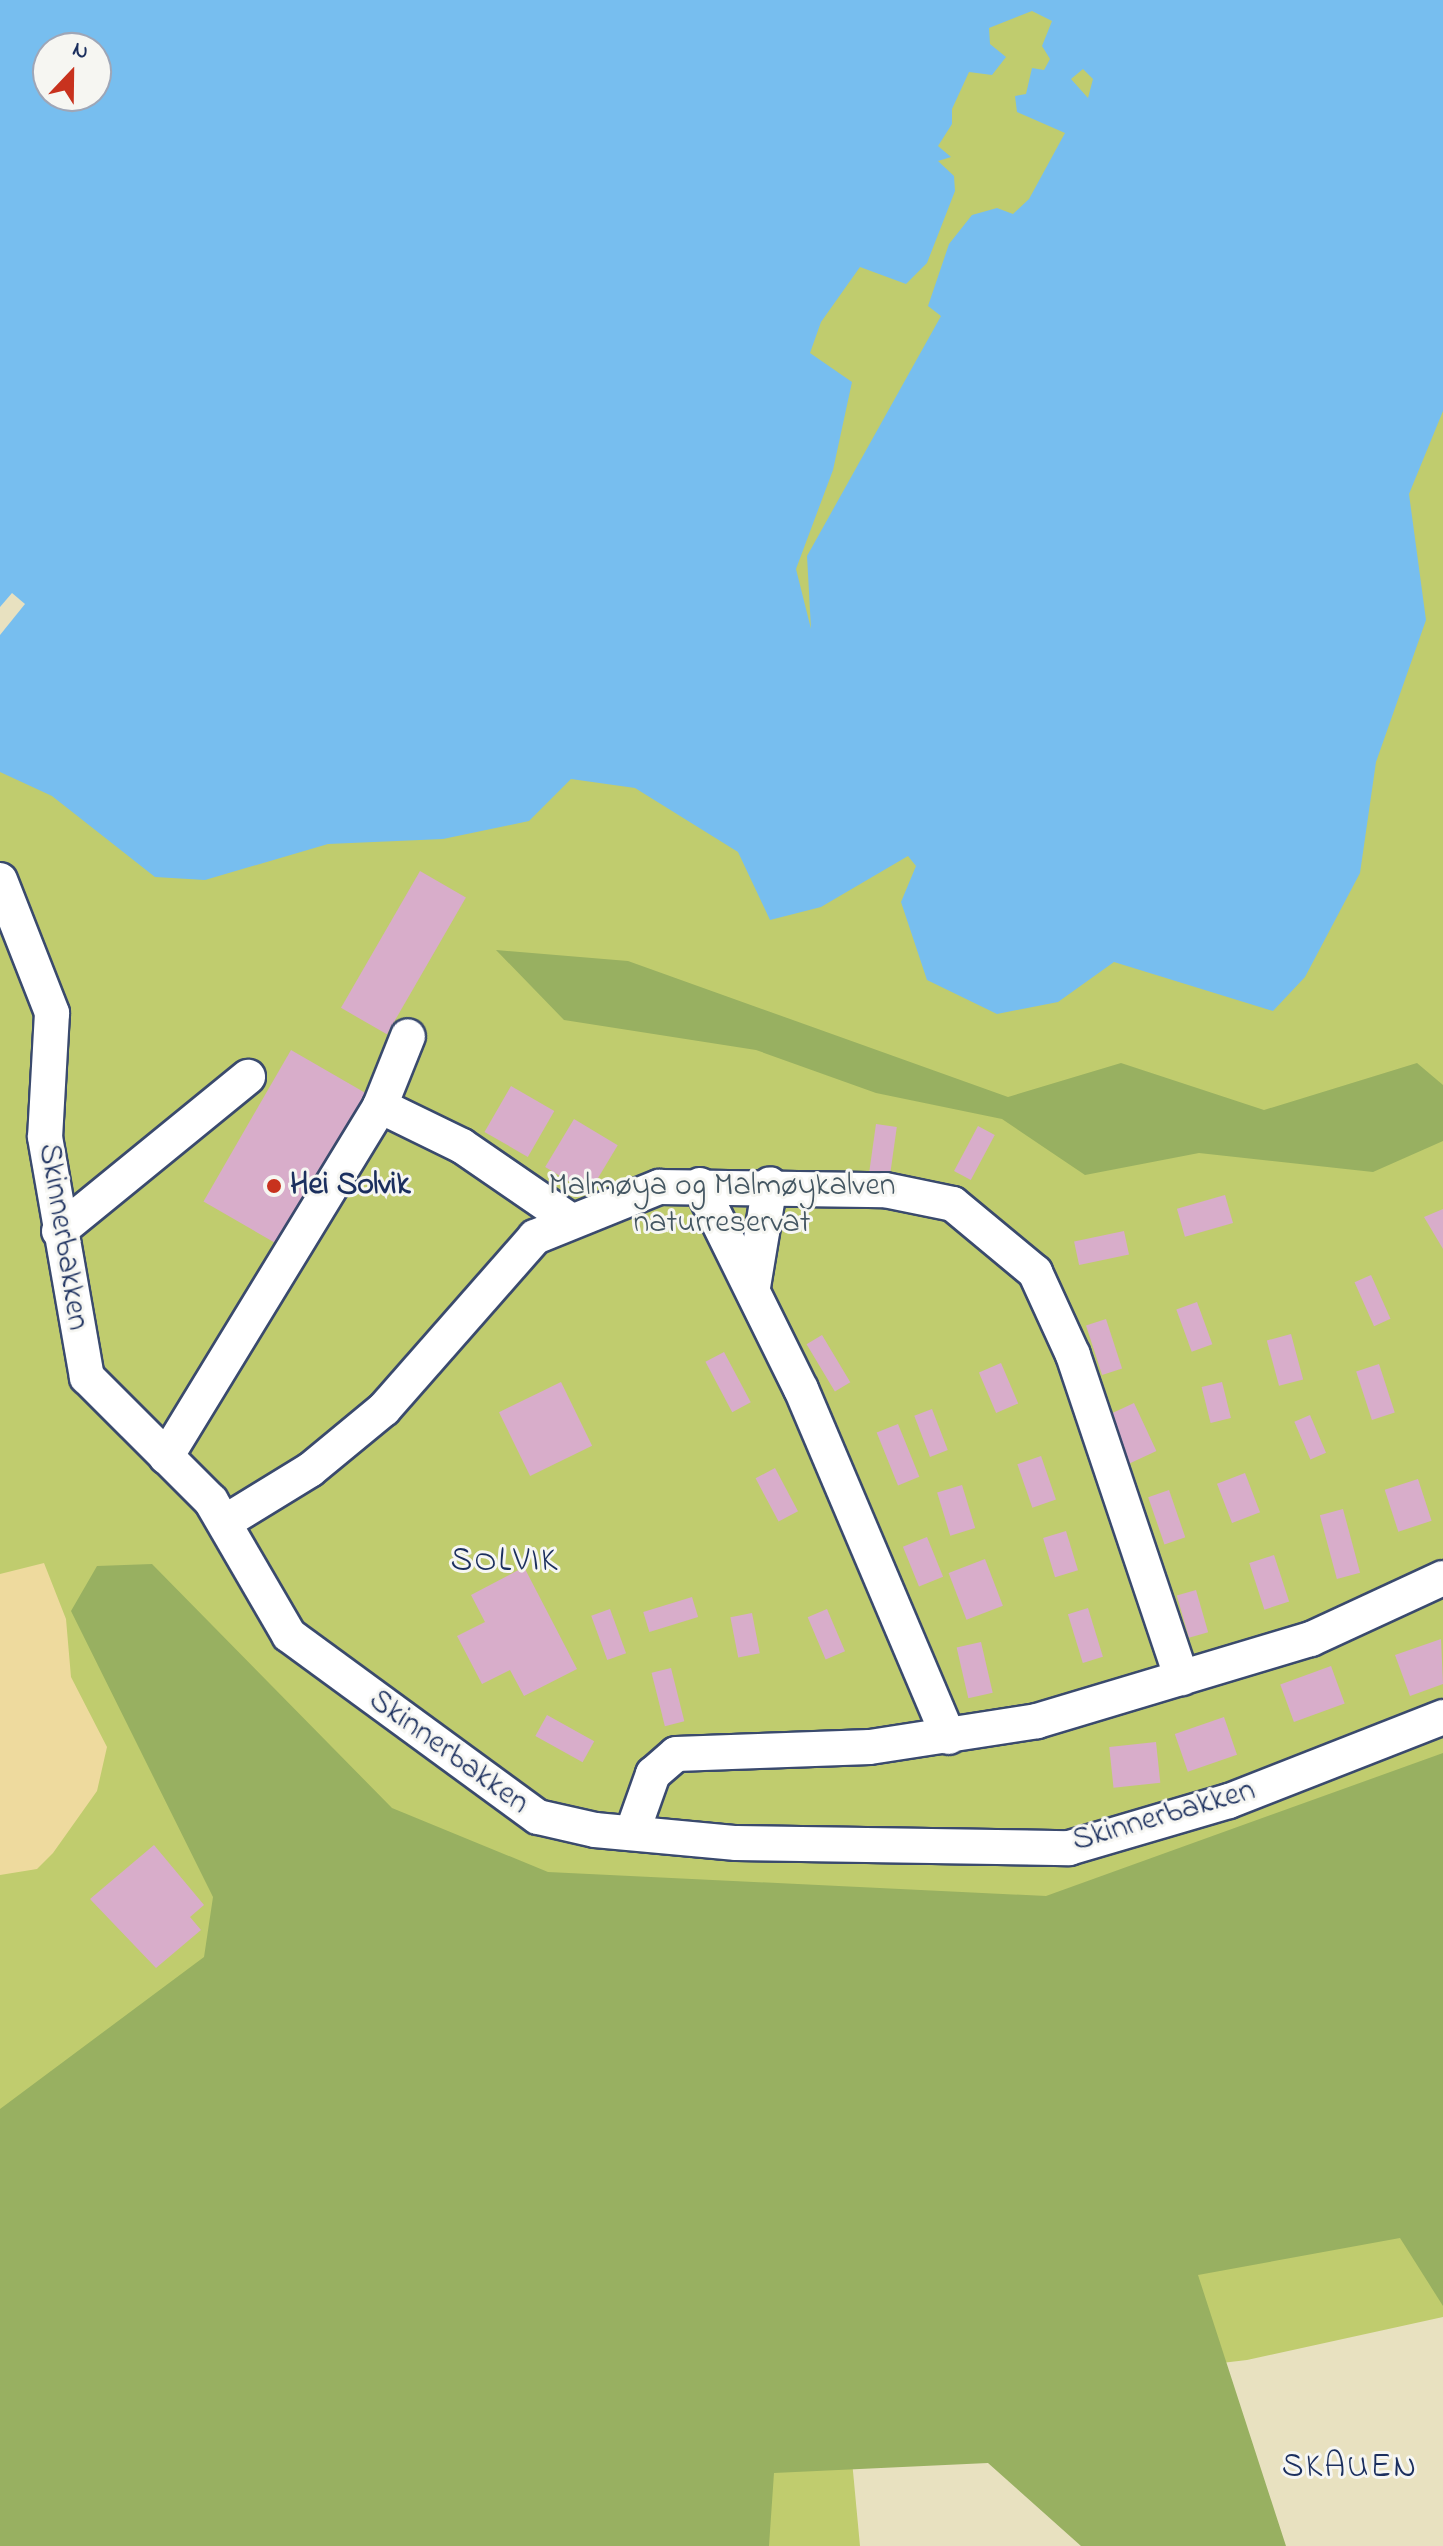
<!DOCTYPE html>
<html>
<head>
<meta charset="utf-8">
<style>
  body { margin:0 }
  #map { position:relative; width:1443px; height:2546px; overflow:hidden; background:#e8e1c0; font-family:"Indie Flower",sans-serif }
  div>[style] { position:absolute }
  [style*='--x'] { left:calc(var(--x)*1px); top:calc(var(--y)*1px); width:calc(var(--w)*1px); rotate:calc(var(--a)*1deg) }
  .green>* { inset:0; background:#c0cc6e }
  .forest>* { inset:0; background:#98b061 }
  .sand>* { inset:0; background:#eeda9e }
  .water>* { inset:0; background:#77beef }
  .pier>* { inset:0; background:#e8e1c0 }
  .building>* { inset:0; background:#d8adca; transform-origin:0 0 }
  .roads { filter:drop-shadow(2px 0 #3a4a6d) drop-shadow(-2px 0 #3a4a6d) drop-shadow(0 2px #3a4a6d) drop-shadow(0 -2px #3a4a6d) }
  .service>* { height:34px; margin:-17px; padding:0 17px; transform-origin:17px; border-radius:17px; background:#fff }
  .dots>* { width:22px; height:22px; translate:-50% -50%; box-sizing:border-box; border:4px solid #f6f6f2; border-radius:50% }
  span { translate:-50% -50%; white-space:nowrap; text-align:center; line-height:1.15; -webkit-text-stroke:6px #f6f6f2; paint-order:stroke }
  .poi-label { font-size:32px; color:#1b2f5e; font-weight:700 }
  .left { translate:0 -50%; text-align:left }
  .park-label { font-size:32px; color:#445662 }
  .street-label { font-size:32px; color:#1b2f5e }
  .neighbourhood-label { font-size:34px; color:#1b2f5e; letter-spacing:2px }
  .north { position:absolute; left:32px; top:32px; width:80px; height:80px; box-sizing:border-box; background:#f6f6f2; border:2px solid #9ea6b7; border-radius:50%; rotate:22deg; font-size:22px; font-weight:700; line-height:32px; text-align:center; color:#1b2f5e }
  .north::after { content:''; display:block; margin:auto; width:28px; height:36px; background:#c8321e; clip-path:polygon(50% 0,100% 100%,50% 72%,0 100%) }
</style>
</head>
<body>
<div id="map">
  <div class="green">
    <div style="clip-path:polygon(evenodd,0 0,1443px 0,1443px 2317px,1247px 2360px,847px 2407px,860px 2546px,0 2546px,0 0,48px 48px,96px 48px,96px 96px,48px 96px,48px 48px)"></div>
  </div>
  <div class="forest">
    <div style="clip-path:polygon(496px 950px,628px 961px,1008px 1097px,1121px 1063px,1264px 1110px,1417px 1063px,1443px 1085px,1443px 1141px,1373px 1172px,1199px 1153px,1085px 1175px,1002px 1119px,876px 1093px,756px 1050px,564px 1020px)"></div>
    <div style="clip-path:polygon(152px 1564px,392px 1808px,548px 1872px,1046px 1896px,1443px 1753px,1443px 2306px,1400px 2238px,1198px 2275px,1286px 2546px,1081px 2546px,988px 2463px,774px 2473px,769px 2546px,0 2546px,0 2109px,204px 1957px,213px 1897px,71px 1611px,97px 1566px)"></div>
  </div>
  <div class="sand">
    <div style="clip-path:polygon(44px 1563px,66px 1619px,71px 1677px,107px 1747px,97px 1791px,53px 1853px,37px 1869px,0 1875px,0 1574px)"></div>
  </div>
  <div class="water">
    <div style="clip-path:polygon(evenodd,0 0,1443px 0,1443px 411px,1409px 494px,1426px 620px,1376px 762px,1360px 873px,1305px 977px,1273px 1011px,1114px 962px,1058px 1002px,997px 1014px,927px 980px,901px 902px,916px 866px,908px 856px,821px 907px,770px 920px,738px 852px,635px 788px,571px 779px,529px 821px,443px 839px,328px 844px,205px 880px,155px 877px,52px 796px,0 772px,0 0,1032px 11px,1052px 21px,1042px 46px,1050px 59px,1044px 70px,1032px 68px,1026px 94px,1015px 96px,1017px 112px,1065px 133px,1029px 199px,1013px 214px,997px 208px,972px 215px,949px 244px,928px 306px,941px 316px,807px 556px,811px 629px,796px 569px,833px 470px,852px 382px,810px 353px,821px 322px,860px 267px,906px 284px,927px 263px,955px 191px,954px 176px,938px 161px,951px 157px,938px 146px,952px 124px,952px 109px,969px 72px,992px 75px,1006px 57px,990px 44px,989px 28px,1032px 11px,0 0,48px 48px,96px 48px,96px 96px,48px 96px,48px 48px,0 0,1083px 69px,1093px 79px,1088px 98px,1071px 79px,1083px 69px)"></div>
  </div>
  <div class="pier">
    <div style="clip-path:polygon(12px 593px,25px 604px,0 635px,0 607px)"></div>
  </div>
  <div class="building">
    <div style="left:420px;top:871px;width:53px;height:158px;rotate:30deg"></div>
    <div style="left:291px;top:1050px;width:94px;height:175px;rotate:30deg"></div>
    <div style="left:511px;top:1086px;width:50px;height:53px;rotate:30deg"></div>
    <div style="left:574px;top:1119px;width:51px;height:56px;rotate:31deg"></div>
    <div style="left:876px;top:1124px;width:21px;height:48px;rotate:8deg"></div>
    <div style="left:978px;top:1126px;width:19px;height:51px;rotate:28deg"></div>
    <div style="left:1225px;top:1195px;width:29px;height:50px;rotate:74deg"></div>
    <div style="clip-path:polygon(1443px 1209px,1443px 1249px,1424px 1217px)"></div>
    <div style="left:1124px;top:1231px;width:24px;height:51px;rotate:78deg"></div>
    <div style="left:1371px;top:1275px;width:48px;height:18px;rotate:66deg"></div>
    <div style="left:1197px;top:1302px;width:45px;height:22px;rotate:70deg"></div>
    <div style="left:1106px;top:1319px;width:52px;height:21px;rotate:72deg"></div>
    <div style="left:1291px;top:1334px;width:47px;height:25px;rotate:75deg"></div>
    <div style="left:822px;top:1335px;width:55px;height:18px;rotate:59deg"></div>
    <div style="left:724px;top:1352px;width:57px;height:21px;rotate:62deg"></div>
    <div style="left:1001px;top:1363px;width:44px;height:24px;rotate:67deg"></div>
    <div style="left:1379px;top:1364px;width:51px;height:24px;rotate:72deg"></div>
    <div style="left:561px;top:1382px;width:71px;height:69px;rotate:64deg"></div>
    <div style="left:1222px;top:1382px;width:37px;height:21px;rotate:76deg"></div>
    <div style="left:1134px;top:1403px;width:53px;height:38px;rotate:65deg"></div>
    <div style="left:932px;top:1409px;width:44px;height:19px;rotate:69deg"></div>
    <div style="left:1310px;top:1415px;width:41px;height:17px;rotate:67deg"></div>
    <div style="left:898px;top:1424px;width:57px;height:23px;rotate:68deg"></div>
    <div style="left:1041px;top:1456px;width:46px;height:25px;rotate:71deg"></div>
    <div style="left:775px;top:1468px;width:49px;height:22px;rotate:62deg"></div>
    <div style="left:1245px;top:1473px;width:42px;height:30px;rotate:69deg"></div>
    <div style="left:1418px;top:1479px;width:44px;height:35px;rotate:72deg"></div>
    <div style="left:962px;top:1485px;width:45px;height:26px;rotate:73deg"></div>
    <div style="left:1169px;top:1490px;width:50px;height:22px;rotate:71deg"></div>
    <div style="left:1343px;top:1509px;width:66px;height:24px;rotate:75deg"></div>
    <div style="left:1066px;top:1531px;width:41px;height:24px;rotate:73deg"></div>
    <div style="left:927px;top:1537px;width:43px;height:26px;rotate:68deg"></div>
    <div style="left:1274px;top:1555px;width:49px;height:26px;rotate:72deg"></div>
    <div style="left:985px;top:1559px;width:50px;height:39px;rotate:69deg"></div>
    <div style="clip-path:polygon(524px 1567px,577px 1669px,524px 1696px,510px 1670px,482px 1684px,457px 1636px,485px 1622px,471px 1595px)"></div>
    <div style="left:1196px;top:1590px;width:44px;height:20px;rotate:74deg"></div>
    <div style="left:692px;top:1597px;width:21px;height:51px;rotate:73deg"></div>
    <div style="left:1088px;top:1608px;width:51px;height:21px;rotate:73deg"></div>
    <div style="left:610px;top:1609px;width:47px;height:20px;rotate:70deg"></div>
    <div style="left:827px;top:1609px;width:46px;height:21px;rotate:67deg"></div>
    <div style="left:752px;top:1613px;width:41px;height:22px;rotate:79deg"></div>
    <div style="clip-path:polygon(1441px 1639px,1443px 1684px,1410px 1696px,1395px 1655px)"></div>
    <div style="left:981px;top:1642px;width:52px;height:25px;rotate:77deg"></div>
    <div style="left:1331px;top:1666px;width:40px;height:54px;rotate:70deg"></div>
    <div style="left:671px;top:1668px;width:55px;height:20px;rotate:76deg"></div>
    <div style="left:547px;top:1715px;width:54px;height:24px;rotate:29deg"></div>
    <div style="left:1224px;top:1717px;width:40px;height:52px;rotate:71deg"></div>
    <div style="left:1156px;top:1742px;width:41px;height:47px;rotate:84deg"></div>
    <div style="clip-path:polygon(154px 1845px,204px 1905px,190px 1917px,201px 1930px,156px 1968px,90px 1899px)"></div>
  </div>
  <div class="roads">
    <div class="service">
      <div style="--x:0;--y:880;--w:143;--a:68.6"></div>
      <div style="--x:52;--y:1013;--w:124;--a:93.2"></div>
      <div style="--x:45;--y:1137;--w:244;--a:80.1"></div>
      <div style="--x:87;--y:1377;--w:175;--a:45"></div>
      <div style="--x:211;--y:1501;--w:155;--a:59.8"></div>
      <div style="--x:289;--y:1635;--w:308;--a:36.2"></div>
      <div style="--x:538;--y:1817;--w:58;--a:12.8"></div>
      <div style="--x:595;--y:1830;--w:142;--a:5.3"></div>
      <div style="--x:736;--y:1843;--w:333;--a:0.9"></div>
      <div style="--x:1069;--y:1848;--w:167;--a:-16.4"></div>
      <div style="--x:1229;--y:1801;--w:230;--a:-21.4"></div>
      <div style="--x:380;--y:1106;--w:91;--a:26"></div>
      <div style="--x:462;--y:1146;--w:132;--a:34.5"></div>
      <div style="--x:700;--y:1185;--w:228;--a:63.7"></div>
      <div style="--x:801;--y:1389;--w:378;--a:67"></div>
      <div style="--x:59;--y:1231;--w:244;--a:-39.2"></div>
      <div style="--x:753;--y:1287;--w:104;--a:-80.6"></div>
      <div style="--x:166;--y:1457;--w:411;--a:-58.6"></div>
      <div style="--x:380;--y:1106;--w:75;--a:-68.2"></div>
      <div style="--x:225;--y:1522;--w:100;--a:-31.5"></div>
      <div style="--x:310;--y:1470;--w:96;--a:-39.5"></div>
      <div style="--x:384;--y:1409;--w:229;--a:-48.7"></div>
      <div style="--x:535;--y:1237;--w:134;--a:-22"></div>
      <div style="--x:659;--y:1187;--w:226;--a:0.8"></div>
      <div style="--x:885;--y:1190;--w:69;--a:11.6"></div>
      <div style="--x:953;--y:1204;--w:107;--a:39.7"></div>
      <div style="--x:1035;--y:1272;--w:91;--a:65.4"></div>
      <div style="--x:1073;--y:1355;--w:341;--a:71.4"></div>
      <div style="--x:632;--y:1833;--w:63;--a:-70.4"></div>
      <div style="--x:653;--y:1774;--w:30;--a:-41"></div>
      <div style="--x:676;--y:1754;--w:194;--a:-2.1"></div>
      <div style="--x:870;--y:1747;--w:169;--a:-8.8"></div>
      <div style="--x:1037;--y:1721;--w:286;--a:-16.7"></div>
      <div style="--x:1311;--y:1639;--w:145;--a:-24.8"></div>
    </div>
  </div>
  <div class="dots">
    <div style="left:274px;top:1186px;background:#c8321e"></div>
  </div>
  <div class="poi-label">
    <span class="left" style="left:290px;top:1186px">Hei Solvik</span>
  </div>
  <div class="park-label">
    <span style="left:722px;top:1206px">Malmøya og Malmøykalven<br>naturreservat</span>
  </div>
  <div class="street-label">
    <span style="left:62px;top:1237px;rotate:81deg">Skinnerbakken</span>
    <span style="left:448px;top:1753px;rotate:36deg">Skinnerbakken</span>
    <span style="left:1164px;top:1817px;rotate:-16deg">Skinnerbakken</span>
  </div>
  <div class="neighbourhood-label">
    <span style="left:505px;top:1563px">SOLVIK</span>
    <span style="left:1350px;top:2469px">SKAUEN</span>
  </div>
  <div class="north">N</div>
</div>
</body>
</html>
